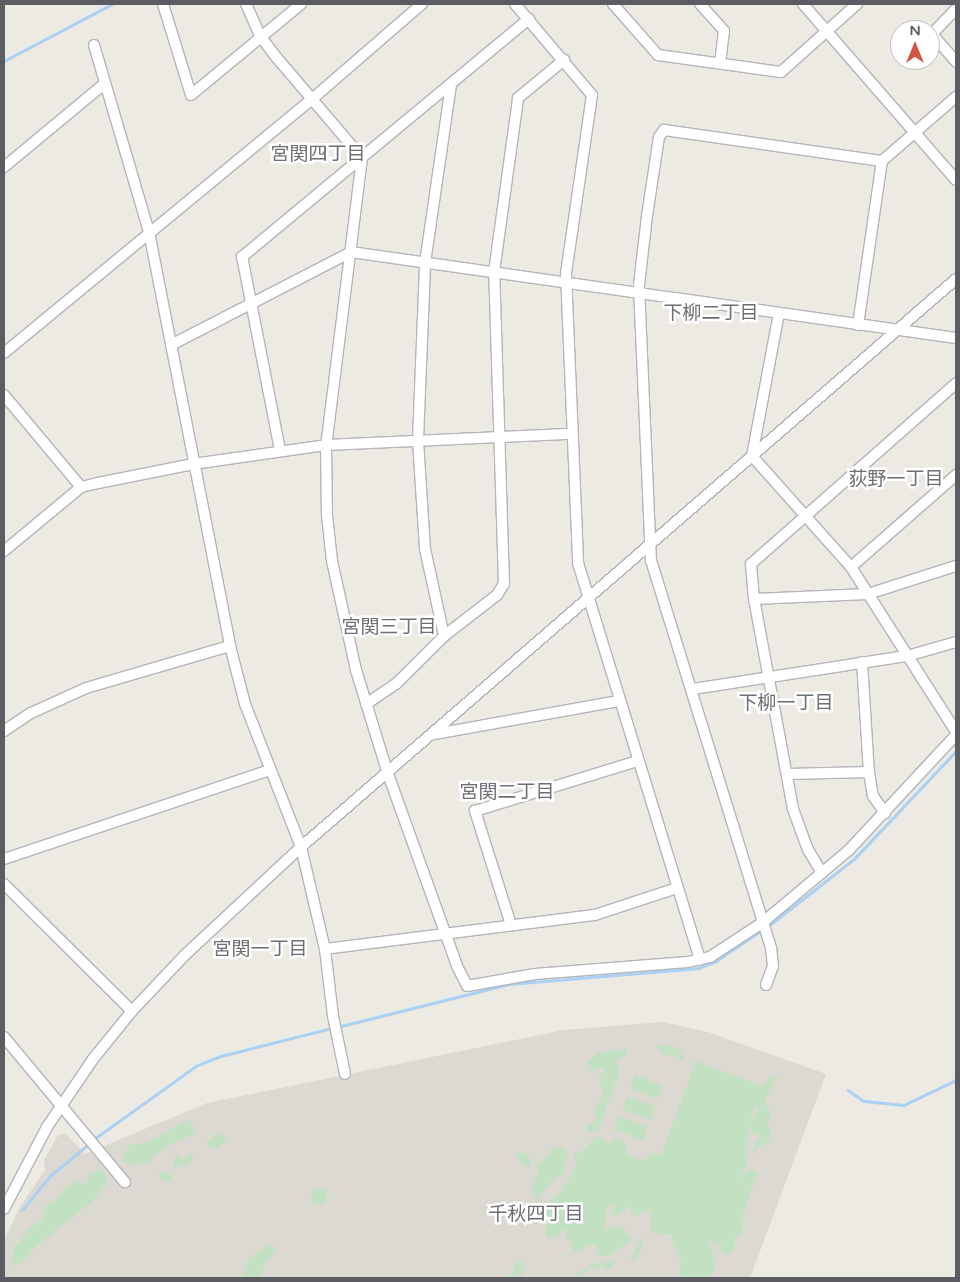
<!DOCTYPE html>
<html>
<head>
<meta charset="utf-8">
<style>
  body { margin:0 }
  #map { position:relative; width:960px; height:1282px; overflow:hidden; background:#eceae3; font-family:"Varela Round","Noto Sans JP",sans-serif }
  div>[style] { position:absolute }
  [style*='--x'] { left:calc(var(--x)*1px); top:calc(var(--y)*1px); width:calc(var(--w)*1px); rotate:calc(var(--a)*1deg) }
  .education>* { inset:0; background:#dbd9d1 }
  .green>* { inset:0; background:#c2e1c3; transform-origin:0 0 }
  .round { border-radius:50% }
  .stream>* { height:2.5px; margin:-1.25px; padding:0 1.25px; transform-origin:1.25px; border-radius:1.25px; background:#aad0f4 }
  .roads { filter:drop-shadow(1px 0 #b3b5b8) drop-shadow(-1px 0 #b3b5b8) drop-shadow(0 1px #b3b5b8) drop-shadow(0 -1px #b3b5b8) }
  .minor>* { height:10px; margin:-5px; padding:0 5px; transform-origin:5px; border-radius:5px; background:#fff }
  span { translate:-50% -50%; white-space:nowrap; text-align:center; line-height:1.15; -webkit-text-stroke:5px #fff; paint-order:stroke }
  .neighbourhood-label { font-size:19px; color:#6c6f73 }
  .frame { position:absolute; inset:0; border:5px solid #5b5d62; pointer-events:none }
  .north { position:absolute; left:890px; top:20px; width:50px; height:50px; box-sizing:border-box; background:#fff; border:1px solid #bdbec0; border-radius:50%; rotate:0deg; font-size:14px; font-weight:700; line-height:20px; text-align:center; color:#5b5d62 }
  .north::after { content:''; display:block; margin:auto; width:18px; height:22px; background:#d45441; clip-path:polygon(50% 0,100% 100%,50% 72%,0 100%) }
</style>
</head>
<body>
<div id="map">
  <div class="education">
    <div style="clip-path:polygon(663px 1022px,708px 1032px,826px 1074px,750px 1278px,4px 1278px,4px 1240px,20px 1207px,45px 1170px,44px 1160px,58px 1135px,66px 1134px,85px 1154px,207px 1103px,564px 1030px)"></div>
  </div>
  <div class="green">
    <div style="clip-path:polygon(660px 1044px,680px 1049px,685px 1061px,680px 1061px,677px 1055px,664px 1055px,657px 1047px)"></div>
    <div style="clip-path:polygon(613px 1049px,627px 1050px,625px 1056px,617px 1060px,618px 1075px,599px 1129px,590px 1133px,588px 1127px,597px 1119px,594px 1111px,603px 1093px,599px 1078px,604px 1070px,602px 1067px,592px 1071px,588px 1062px,599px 1051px,604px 1054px)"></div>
    <div style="clip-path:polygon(696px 1061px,761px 1086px,773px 1075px,778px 1077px,765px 1100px,765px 1105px,772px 1112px,768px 1121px,771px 1134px,768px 1143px,762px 1144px,751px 1155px,756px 1146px,753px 1143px,761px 1137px,750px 1131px,749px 1124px,759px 1109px,755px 1105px,748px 1126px,747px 1161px,741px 1179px,749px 1170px,758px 1171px,742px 1217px,744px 1223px,741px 1234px,735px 1238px,735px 1249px,726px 1254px,720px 1251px,723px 1247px,709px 1241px,716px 1261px,710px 1278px,683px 1278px,679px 1274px,681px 1262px,671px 1239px,673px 1235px,650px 1232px,651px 1214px,645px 1209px,638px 1216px,631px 1214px,630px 1204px,616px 1217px,611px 1212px,614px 1202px,607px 1207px,604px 1230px,621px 1225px,631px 1240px,609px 1256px,600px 1256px,594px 1243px,575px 1253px,566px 1237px,567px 1227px,556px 1237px,546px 1238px,545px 1219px,550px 1200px,559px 1195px,576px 1166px,574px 1154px,582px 1152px,596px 1135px,609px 1143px,616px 1138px,624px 1141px,627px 1155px,642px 1161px,654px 1153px,661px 1155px)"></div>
    <div style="left:635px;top:1075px;width:30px;height:14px;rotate:21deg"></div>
    <div style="left:627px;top:1096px;width:31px;height:14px;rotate:21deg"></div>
    <div style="left:619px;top:1116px;width:31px;height:14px;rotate:21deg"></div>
    <div style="clip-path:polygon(189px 1119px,196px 1133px,169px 1145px,148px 1162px,134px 1165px,126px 1164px,122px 1158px,129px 1145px,148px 1142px)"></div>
    <div style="clip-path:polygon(217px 1134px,223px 1135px,227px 1141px,220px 1145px,219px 1149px,214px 1147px,212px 1150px,206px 1142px)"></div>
    <div style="clip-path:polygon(561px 1146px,568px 1152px,562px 1176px,556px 1177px,541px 1194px,538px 1202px,534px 1202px,536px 1196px,531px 1190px,539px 1169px,537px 1165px,549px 1155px,550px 1150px)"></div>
    <div style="clip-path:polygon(521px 1152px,529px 1155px,530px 1166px,524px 1167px,518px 1159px,515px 1154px)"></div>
    <div style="clip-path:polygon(187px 1153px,192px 1153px,193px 1158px,186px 1168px,182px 1165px,176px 1169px,173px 1160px,179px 1154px,182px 1159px,186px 1158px)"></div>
    <div style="clip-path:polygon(101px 1169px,107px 1177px,106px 1184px,93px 1201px,42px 1241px,20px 1264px,11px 1265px,14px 1249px,30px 1227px,42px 1220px,46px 1205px,57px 1199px,62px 1191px,72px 1183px,77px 1181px,81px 1185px,88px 1181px,89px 1173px,94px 1175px,95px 1171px)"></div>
    <div style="clip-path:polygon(159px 1172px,170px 1173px,172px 1181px,160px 1180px)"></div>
    <div class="round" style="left:311px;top:1189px;width:16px;height:16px"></div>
    <div style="clip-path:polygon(642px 1238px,643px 1246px,637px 1258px,631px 1262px,634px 1251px,639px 1248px,635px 1245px)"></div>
    <div style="clip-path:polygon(273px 1245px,276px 1250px,263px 1267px,262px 1275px,258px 1278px,241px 1278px,249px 1259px,263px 1248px)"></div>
    <div style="clip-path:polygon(521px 1261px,524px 1263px,522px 1277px,514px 1274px,512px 1278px,504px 1278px,512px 1273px,515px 1264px)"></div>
    <div style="clip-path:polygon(614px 1261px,610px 1269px,606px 1270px,602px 1264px,599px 1270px,592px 1267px,577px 1278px,577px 1274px,593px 1265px)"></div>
  </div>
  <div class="stream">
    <div style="--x:4;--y:61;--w:122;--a:-27.8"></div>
    <div style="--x:767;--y:927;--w:110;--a:-38"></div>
    <div style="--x:854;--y:859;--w:149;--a:-46.6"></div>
    <div style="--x:337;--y:1027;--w:177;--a:-14"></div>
    <div style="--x:509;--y:984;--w:191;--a:-4.8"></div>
    <div style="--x:699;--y:968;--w:18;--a:-22"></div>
    <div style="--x:716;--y:961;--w:55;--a:-34"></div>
    <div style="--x:848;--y:1090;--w:19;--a:35"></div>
    <div style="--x:864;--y:1101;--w:40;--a:5.7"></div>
    <div style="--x:904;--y:1105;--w:58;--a:-25.7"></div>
    <div style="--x:94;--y:1139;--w:125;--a:-35.6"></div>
    <div style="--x:196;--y:1066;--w:27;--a:-22"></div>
    <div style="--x:221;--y:1056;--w:114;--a:-14.2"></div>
    <div style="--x:22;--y:1210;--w:45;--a:-50.4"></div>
    <div style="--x:51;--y:1175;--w:50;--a:-39.4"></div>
  </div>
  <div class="roads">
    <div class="minor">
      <div style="--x:163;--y:4;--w:95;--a:72.9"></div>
      <div style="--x:191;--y:95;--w:143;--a:-39.6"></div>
      <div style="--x:246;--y:4;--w:36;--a:66"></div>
      <div style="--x:261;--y:37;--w:26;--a:53"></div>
      <div style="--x:277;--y:58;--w:131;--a:49.6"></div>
      <div style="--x:362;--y:158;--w:289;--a:97.1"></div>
      <div style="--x:326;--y:445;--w:70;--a:89.2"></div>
      <div style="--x:327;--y:515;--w:46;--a:83.8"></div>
      <div style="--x:332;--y:561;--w:112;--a:77.6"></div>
      <div style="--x:356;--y:670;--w:109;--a:72.9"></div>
      <div style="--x:388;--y:774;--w:204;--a:70.2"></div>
      <div style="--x:457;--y:966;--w:22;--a:63"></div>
      <div style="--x:467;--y:986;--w:69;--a:-10"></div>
      <div style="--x:535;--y:974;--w:153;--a:-4.5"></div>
      <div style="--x:688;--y:962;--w:23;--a:-13"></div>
      <div style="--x:710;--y:957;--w:62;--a:-33.2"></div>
      <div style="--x:762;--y:923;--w:114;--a:-40"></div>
      <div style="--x:849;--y:850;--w:157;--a:-47.1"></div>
      <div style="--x:515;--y:4;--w:119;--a:49.8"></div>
      <div style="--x:592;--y:95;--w:180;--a:98.3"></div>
      <div style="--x:566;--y:273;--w:290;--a:87.6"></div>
      <div style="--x:578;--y:563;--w:415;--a:72.9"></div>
      <div style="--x:613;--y:4;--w:68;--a:48.6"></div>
      <div style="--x:658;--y:55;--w:124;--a:7.9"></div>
      <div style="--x:781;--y:72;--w:102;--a:-41.8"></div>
      <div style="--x:700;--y:4;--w:36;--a:48"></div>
      <div style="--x:724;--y:31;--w:33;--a:97"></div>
      <div style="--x:803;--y:4;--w:233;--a:49"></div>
      <div style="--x:956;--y:9;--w:35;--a:134"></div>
      <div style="--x:932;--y:34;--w:37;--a:49"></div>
      <div style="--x:94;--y:45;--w:195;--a:73.6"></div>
      <div style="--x:149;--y:232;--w:422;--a:78.9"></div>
      <div style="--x:230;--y:646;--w:60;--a:75.5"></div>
      <div style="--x:245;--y:704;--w:154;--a:68.6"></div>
      <div style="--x:301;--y:847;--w:105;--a:76.8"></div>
      <div style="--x:325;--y:949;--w:272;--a:-7.2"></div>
      <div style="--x:595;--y:915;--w:86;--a:-18.2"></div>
      <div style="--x:4;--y:167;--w:131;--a:-39.7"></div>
      <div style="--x:779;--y:313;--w:146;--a:100.7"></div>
      <div style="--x:752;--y:456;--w:149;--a:48.3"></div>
      <div style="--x:851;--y:567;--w:196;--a:57.5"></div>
      <div style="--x:858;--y:325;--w:166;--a:-81.7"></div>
      <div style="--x:882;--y:161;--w:98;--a:-40.9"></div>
      <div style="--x:171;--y:345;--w:203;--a:-27.3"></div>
      <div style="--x:351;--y:252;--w:611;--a:8.09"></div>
      <div style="--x:4;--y:353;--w:398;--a:-39.5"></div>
      <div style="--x:311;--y:100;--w:147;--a:-40.9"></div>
      <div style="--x:4;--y:395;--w:120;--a:50.1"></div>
      <div style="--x:280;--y:450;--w:197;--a:-101.1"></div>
      <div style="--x:242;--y:257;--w:373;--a:-39.7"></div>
      <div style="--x:4;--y:551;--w:100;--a:-39.7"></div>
      <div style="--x:81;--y:487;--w:17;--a:-13"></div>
      <div style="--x:98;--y:483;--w:97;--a:-11.3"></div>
      <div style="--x:193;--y:464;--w:134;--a:-8.1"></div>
      <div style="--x:326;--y:445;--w:246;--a:-2.6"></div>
      <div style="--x:851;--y:567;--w:140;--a:-41.2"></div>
      <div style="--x:754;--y:599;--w:114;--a:-2.5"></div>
      <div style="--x:868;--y:594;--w:92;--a:-17.7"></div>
      <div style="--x:444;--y:636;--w:89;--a:-102.3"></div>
      <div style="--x:425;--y:549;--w:109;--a:-93.7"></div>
      <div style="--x:418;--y:440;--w:177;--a:-87.7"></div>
      <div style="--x:425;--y:263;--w:180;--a:-81.7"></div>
      <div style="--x:862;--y:662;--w:110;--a:86.4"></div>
      <div style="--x:869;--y:772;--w:24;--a:81"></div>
      <div style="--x:873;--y:796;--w:21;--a:55"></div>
      <div style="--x:693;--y:689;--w:217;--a:-8.8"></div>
      <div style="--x:907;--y:656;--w:51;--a:-15.9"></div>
      <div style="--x:366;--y:704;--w:36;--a:-34"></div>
      <div style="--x:396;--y:684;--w:68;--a:-45"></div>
      <div style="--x:444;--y:636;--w:67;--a:-37.7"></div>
      <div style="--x:497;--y:595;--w:13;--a:-58"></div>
      <div style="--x:504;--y:584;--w:312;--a:-91.8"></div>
      <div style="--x:494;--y:272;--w:176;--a:-82.1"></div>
      <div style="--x:518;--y:98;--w:60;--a:-39.6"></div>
      <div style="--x:4;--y:731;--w:32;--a:-34"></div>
      <div style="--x:31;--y:713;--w:60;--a:-24.4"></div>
      <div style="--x:86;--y:688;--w:150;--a:-16.3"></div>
      <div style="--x:435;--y:734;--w:187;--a:-10.2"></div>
      <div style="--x:788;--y:774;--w:81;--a:-1.4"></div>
      <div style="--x:4;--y:859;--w:280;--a:-18.5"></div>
      <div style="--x:822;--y:873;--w:27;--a:-121"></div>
      <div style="--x:808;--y:850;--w:44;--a:-110.1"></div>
      <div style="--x:793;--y:809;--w:214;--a:-100.5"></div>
      <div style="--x:754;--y:599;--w:35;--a:-95"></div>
      <div style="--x:751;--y:564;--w:273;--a:-41.4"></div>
      <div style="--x:4;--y:884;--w:180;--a:44.8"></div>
      <div style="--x:511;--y:925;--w:120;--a:-107.5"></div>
      <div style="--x:475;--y:811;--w:170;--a:-17.1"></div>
      <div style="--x:325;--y:949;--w:67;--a:83.2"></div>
      <div style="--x:333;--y:1016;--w:59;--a:78.3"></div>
      <div style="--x:766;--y:985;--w:20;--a:-70"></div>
      <div style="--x:773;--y:966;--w:18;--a:-96"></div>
      <div style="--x:771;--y:948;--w:405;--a:-107.2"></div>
      <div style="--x:651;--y:561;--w:276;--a:-92.5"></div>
      <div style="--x:639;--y:285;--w:69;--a:-83.4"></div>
      <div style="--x:647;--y:216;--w:80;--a:-81.4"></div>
      <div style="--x:659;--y:137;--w:9;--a:-54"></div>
      <div style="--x:664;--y:130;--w:220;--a:8.1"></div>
      <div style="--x:4;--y:1037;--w:189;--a:50.2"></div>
      <div style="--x:4;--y:1209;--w:93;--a:-62.3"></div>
      <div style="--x:47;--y:1127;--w:82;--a:-55.9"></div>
      <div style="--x:93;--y:1059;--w:62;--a:-50.9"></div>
      <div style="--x:132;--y:1011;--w:77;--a:-46.6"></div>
      <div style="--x:185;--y:955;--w:158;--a:-43"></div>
      <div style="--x:301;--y:847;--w:867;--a:-40.93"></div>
    </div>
  </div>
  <div class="neighbourhood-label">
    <span style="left:318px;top:155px">宮関四丁目</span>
    <span style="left:711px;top:314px">下柳二丁目</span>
    <span style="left:896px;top:480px">荻野一丁目</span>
    <span style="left:389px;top:628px">宮関三丁目</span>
    <span style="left:786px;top:704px">下柳一丁目</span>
    <span style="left:507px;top:793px">宮関二丁目</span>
    <span style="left:260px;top:950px">宮関一丁目</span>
    <span style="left:536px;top:1215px">千秋四丁目</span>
  </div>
  <div class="frame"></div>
  <div class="north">N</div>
</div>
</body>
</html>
